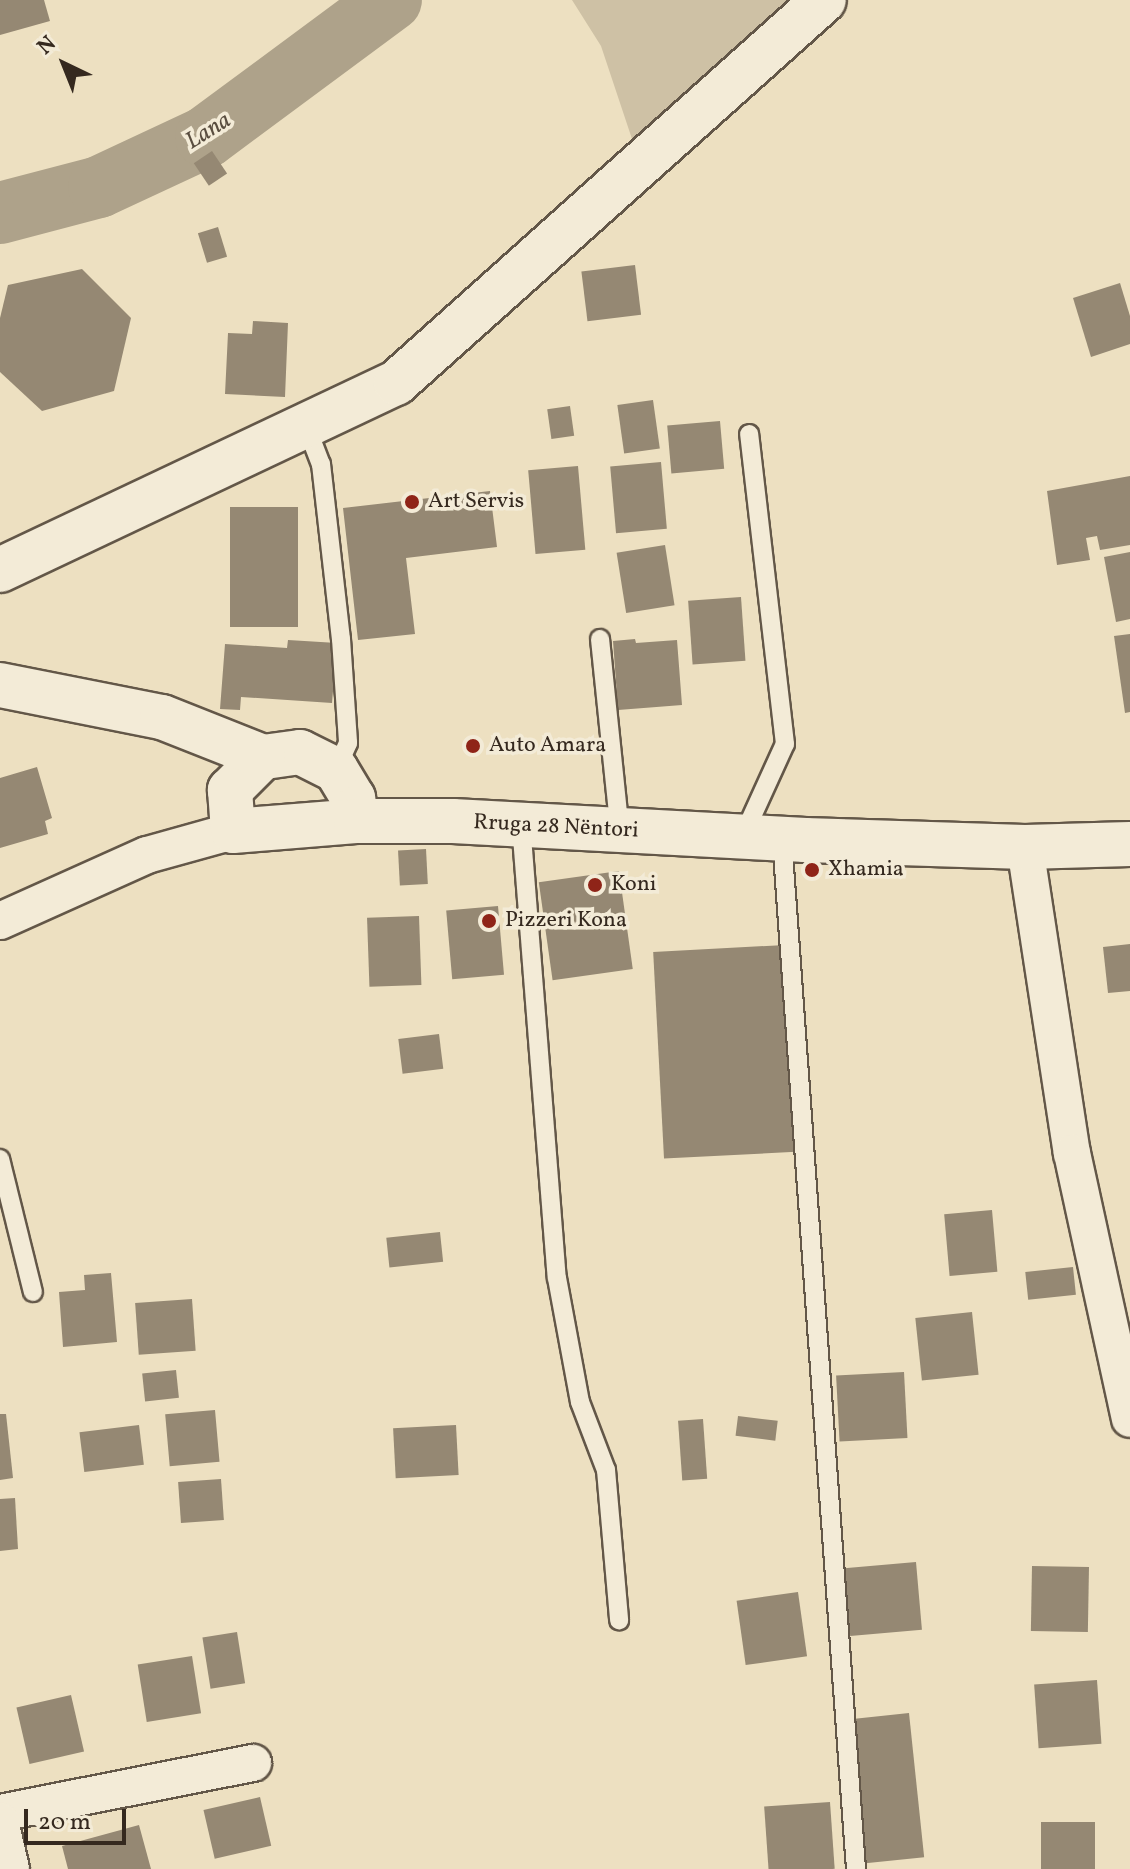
<!DOCTYPE html>
<html>
<head>
<meta charset="utf-8">
<style>
  body { margin:0 }
  #map { position:relative; width:1130px; height:1869px; overflow:hidden; background:#ede0c1; font-family:Vollkorn,serif }
  div>[style] { position:absolute }
  [style*='--x'] { left:calc(var(--x)*1px); top:calc(var(--y)*1px); width:calc(var(--w)*1px); rotate:calc(var(--a)*1deg) }
  .green>* { inset:0; background:#cec1a5 }
  .river>* { height:62px; margin:-31px; padding:0 31px; transform-origin:31px; border-radius:31px; background:#aea28a }
  .building>* { inset:0; background:#958873; transform-origin:0 0 }
  .roads { filter:drop-shadow(2px 0 #635748) drop-shadow(-2px 0 #635748) drop-shadow(0 2px #635748) drop-shadow(0 -2px #635748) }
  .lane>* { height:18px; margin:-9px; padding:0 9px; transform-origin:9px; border-radius:9px; background:#f3ebd7 }
  .street>* { height:36px; margin:-18px; padding:0 18px; transform-origin:18px; border-radius:18px; background:#f3ebd7 }
  .secondary>* { height:44px; margin:-22px; padding:0 22px; transform-origin:22px; border-radius:22px; background:#f3ebd7 }
  .dots>* { width:22px; height:22px; translate:-50% -50%; box-sizing:border-box; border:4px solid #f3ebd7; border-radius:50% }
  span { translate:-50% -50%; white-space:nowrap; text-align:center; line-height:1.15; -webkit-text-stroke:7px #f3ebd7; paint-order:stroke }
  .poi-label { font-size:22px; color:#35291f }
  .left { translate:0 -50%; text-align:left }
  .street-label { font-size:22px; color:#35291f }
  .water-label { font-size:24px; color:#594d3f; font-style:italic }
  .north { position:absolute; left:24px; top:24px; width:80px; height:80px; -webkit-text-stroke:6px #f3ebd7; paint-order:stroke; rotate:317deg; font-size:22px; font-weight:700; line-height:32px; text-align:center; color:#35291f }
  .north::after { content:''; display:block; margin:auto; width:28px; height:36px; background:#35291f; clip-path:polygon(50% 0,100% 100%,50% 72%,0 100%) }
  .scale { position:absolute; left:24px; top:1809px; width:102px; height:36px; box-sizing:border-box; border:4px solid #35291f; border-top:0; padding-left:10px; font-size:24px; line-height:28px; white-space:nowrap; color:#35291f; -webkit-text-stroke:6px #f3ebd7; paint-order:stroke }
</style>
</head>
<body>
<div id="map">
  <div class="green">
    <div style="clip-path:polygon(572px 0,793px 0,633px 142px,601px 46px)"></div>
  </div>
  <div class="river">
    <div style="--x:0;--y:213;--w:102;--a:-14.7"></div>
    <div style="--x:99;--y:187;--w:118;--a:-25"></div>
    <div style="--x:206;--y:137;--w:230;--a:-36.5"></div>
  </div>
  <div class="building">
    <div style="clip-path:polygon(0 0,44px 0,50px 21px,0 35px)"></div>
    <div style="left:212px;top:151px;width:27px;height:22px;rotate:56deg"></div>
    <div style="left:218px;top:227px;width:31px;height:21px;rotate:73deg"></div>
    <div style="left:635px;top:265px;width:50px;height:54px;rotate:83deg"></div>
    <div style="clip-path:polygon(82px 269px,131px 318px,114px 391px,42px 411px,0 372px,0 318px,8px 285px)"></div>
    <div style="clip-path:polygon(1120px 283px,1130px 316px,1130px 344px,1091px 357px,1073px 298px)"></div>
    <div style="clip-path:polygon(253px 321px,288px 323px,285px 397px,225px 394px,228px 333px,252px 334px)"></div>
    <div style="left:653px;top:400px;width:49px;height:36px;rotate:82deg"></div>
    <div style="left:570px;top:406px;width:30px;height:23px;rotate:82deg"></div>
    <div style="left:720px;top:421px;width:48px;height:53px;rotate:85deg"></div>
    <div style="left:661px;top:462px;width:67px;height:51px;rotate:85deg"></div>
    <div style="left:578px;top:466px;width:84px;height:50px;rotate:85deg"></div>
    <div style="clip-path:polygon(1130px 476px,1130px 545px,1100px 550px,1097px 536px,1086px 538px,1090px 560px,1057px 565px,1047px 491px)"></div>
    <div style="clip-path:polygon(490px 491px,497px 547px,406px 558px,415px 634px,358px 640px,343px 508px)"></div>
    <div style="left:230px;top:507px;width:68px;height:120px"></div>
    <div style="left:665px;top:545px;width:61px;height:49px;rotate:81deg"></div>
    <div style="clip-path:polygon(1130px 552px,1130px 619px,1116px 622px,1104px 557px)"></div>
    <div style="left:741px;top:597px;width:64px;height:53px;rotate:86deg"></div>
    <div style="clip-path:polygon(1130px 634px,1130px 712px,1125px 713px,1114px 636px)"></div>
    <div style="clip-path:polygon(635px 639px,636px 643px,677px 640px,682px 705px,618px 710px,613px 641px)"></div>
    <div style="clip-path:polygon(288px 640px,337px 643px,332px 703px,241px 697px,240px 710px,220px 709px,225px 644px,287px 648px)"></div>
    <div style="clip-path:polygon(37px 767px,52px 818px,45px 821px,48px 834px,0 848px,0 778px)"></div>
    <div style="left:426px;top:849px;width:35px;height:28px;rotate:87deg"></div>
    <div style="left:619px;top:871px;width:99px;height:81px;rotate:82deg"></div>
    <div style="left:498px;top:906px;width:69px;height:52px;rotate:85deg"></div>
    <div style="left:419px;top:916px;width:69px;height:52px;rotate:88deg"></div>
    <div style="clip-path:polygon(1130px 944px,1130px 991px,1108px 993px,1103px 947px)"></div>
    <div style="left:785px;top:945px;width:207px;height:132px;rotate:87deg"></div>
    <div style="left:439px;top:1034px;width:35px;height:41px;rotate:83deg"></div>
    <div style="left:992px;top:1210px;width:62px;height:48px;rotate:85deg"></div>
    <div style="left:440px;top:1232px;width:30px;height:54px;rotate:84deg"></div>
    <div style="left:1073px;top:1267px;width:28px;height:48px;rotate:84deg"></div>
    <div style="clip-path:polygon(111px 1273px,117px 1342px,63px 1347px,59px 1292px,85px 1290px,84px 1275px)"></div>
    <div style="left:192px;top:1299px;width:52px;height:57px;rotate:86deg"></div>
    <div style="left:972px;top:1312px;width:63px;height:57px;rotate:84deg"></div>
    <div style="left:176px;top:1370px;width:28px;height:34px;rotate:84deg"></div>
    <div style="left:904px;top:1372px;width:66px;height:68px;rotate:87deg"></div>
    <div style="left:215px;top:1410px;width:52px;height:50px;rotate:85deg"></div>
    <div style="clip-path:polygon(0 1414px,6px 1414px,13px 1478px,0 1480px)"></div>
    <div style="left:738px;top:1416px;width:40px;height:20px;rotate:7deg"></div>
    <div style="left:703px;top:1419px;width:60px;height:25px;rotate:86deg"></div>
    <div style="left:139px;top:1425px;width:40px;height:60px;rotate:83deg"></div>
    <div style="left:456px;top:1425px;width:50px;height:63px;rotate:87deg"></div>
    <div style="left:221px;top:1479px;width:41px;height:43px;rotate:86deg"></div>
    <div style="clip-path:polygon(15px 1498px,18px 1549px,0 1551px,0 1499px)"></div>
    <div style="left:916px;top:1562px;width:68px;height:72px;rotate:85deg"></div>
    <div style="left:1032px;top:1566px;width:57px;height:65px;rotate:1deg"></div>
    <div style="left:798px;top:1592px;width:65px;height:62px;rotate:82deg"></div>
    <div style="left:237px;top:1632px;width:52px;height:35px;rotate:81deg"></div>
    <div style="left:192px;top:1656px;width:58px;height:55px;rotate:81deg"></div>
    <div style="left:1097px;top:1680px;width:64px;height:63px;rotate:86deg"></div>
    <div style="left:71px;top:1695px;width:58px;height:56px;rotate:77deg"></div>
    <div style="left:909px;top:1713px;width:145px;height:59px;rotate:84deg"></div>
    <div style="left:260px;top:1797px;width:50px;height:58px;rotate:77deg"></div>
    <div style="left:830px;top:1802px;width:67px;height:66px;rotate:86deg"></div>
    <div style="left:1095px;top:1822px;width:47px;height:54px;rotate:90deg"></div>
    <div style="clip-path:polygon(139px 1825px,151px 1869px,68px 1869px,62px 1846px)"></div>
  </div>
  <div class="roads">
    <div class="lane">
      <div style="--x:307;--y:428;--w:39;--a:69"></div>
      <div style="--x:321;--y:464;--w:176;--a:83.5"></div>
      <div style="--x:341;--y:639;--w:104;--a:86.1"></div>
      <div style="--x:348;--y:743;--w:30;--a:114"></div>
      <div style="--x:600;--y:639;--w:193;--a:84.1"></div>
      <div style="--x:521;--y:824;--w:455;--a:85.5"></div>
      <div style="--x:557;--y:1278;--w:126;--a:79.5"></div>
      <div style="--x:580;--y:1402;--w:73;--a:69.1"></div>
      <div style="--x:606;--y:1470;--w:151;--a:85"></div>
      <div style="--x:743;--y:836;--w:101;--a:-65.5"></div>
      <div style="--x:785;--y:744;--w:312;--a:-96.6"></div>
      <div style="--x:782;--y:839;--w:1033;--a:85.89"></div>
      <div style="--x:0;--y:1159;--w:137;--a:76.1"></div>
    </div>
    <div class="street">
      <div style="--x:1025;--y:847;--w:310;--a:81.3"></div>
      <div style="--x:1072;--y:1153;--w:272;--a:77.7"></div>
      <div style="--x:0;--y:921;--w:161;--a:-24.2"></div>
      <div style="--x:147;--y:855;--w:89;--a:-15.6"></div>
      <div style="--x:0;--y:1813;--w:258;--a:-11.2"></div>
      <div style="--x:0;--y:1821;--w:49;--a:77.1"></div>
    </div>
    <div class="secondary">
      <div style="--x:0;--y:570;--w:438;--a:-25.3"></div>
      <div style="--x:396;--y:383;--w:574;--a:-41.82"></div>
      <div style="--x:0;--y:685;--w:165;--a:11.2"></div>
      <div style="--x:162;--y:717;--w:109;--a:21.6"></div>
      <div style="--x:356;--y:821;--w:23;--a:-97"></div>
      <div style="--x:353;--y:798;--w:33;--a:-121"></div>
      <div style="--x:336;--y:770;--w:40;--a:-153.4"></div>
      <div style="--x:300;--y:752;--w:37;--a:172"></div>
      <div style="--x:263;--y:757;--w:47;--a:135"></div>
      <div style="--x:230;--y:790;--w:41;--a:85.8"></div>
      <div style="--x:233;--y:831;--w:123;--a:-4.6"></div>
      <div style="--x:356;--y:821;--w:97;--a:0"></div>
      <div style="--x:453;--y:821;--w:353;--a:3.1"></div>
      <div style="--x:805;--y:840;--w:220;--a:1.8"></div>
      <div style="--x:1025;--y:847;--w:105;--a:-1.6"></div>
    </div>
  </div>
  <div class="dots">
    <div style="left:412px;top:502px;background:#8f2418"></div>
    <div style="left:473px;top:746px;background:#8f2418"></div>
    <div style="left:812px;top:870px;background:#8f2418"></div>
    <div style="left:595px;top:885px;background:#8f2418"></div>
    <div style="left:489px;top:921px;background:#8f2418"></div>
  </div>
  <div class="poi-label">
    <span class="left" style="left:428px;top:502px">Art Servis</span>
    <span class="left" style="left:489px;top:746px">Auto Amara</span>
    <span class="left" style="left:828px;top:870px">Xhamia</span>
    <span class="left" style="left:611px;top:885px">Koni</span>
    <span class="left" style="left:505px;top:921px">Pizzeri Kona</span>
  </div>
  <div class="street-label">
    <span style="left:556px;top:827px;rotate:3deg">Rruga 28 Nëntori</span>
  </div>
  <div class="water-label">
    <span style="left:209px;top:132px;rotate:-32deg">Lana</span>
  </div>
  <div class="north">N</div>
  <div class="scale">20 m</div>
</div>
</body>
</html>
